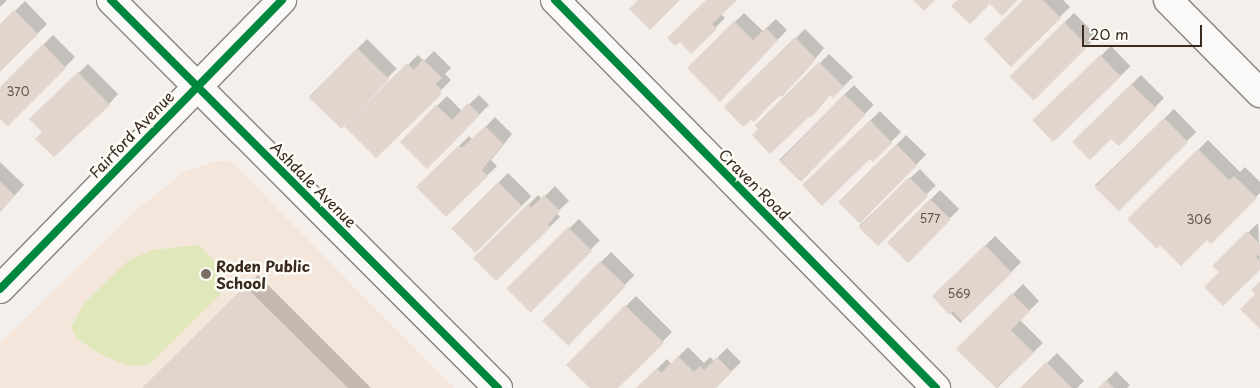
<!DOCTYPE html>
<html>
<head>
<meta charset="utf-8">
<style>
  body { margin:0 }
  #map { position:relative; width:1260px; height:388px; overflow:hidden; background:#f4efea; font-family:"Playpen Sans",sans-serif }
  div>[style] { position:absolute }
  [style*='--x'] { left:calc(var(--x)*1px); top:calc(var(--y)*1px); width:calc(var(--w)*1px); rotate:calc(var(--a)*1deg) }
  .built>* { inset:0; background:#f5e6db }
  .green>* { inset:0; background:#dfe7bb }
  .shadow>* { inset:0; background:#0003; transform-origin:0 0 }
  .building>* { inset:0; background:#e1d5cd; transform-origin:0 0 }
  .roads { filter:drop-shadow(1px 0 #89847f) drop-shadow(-1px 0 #89847f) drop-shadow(0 1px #89847f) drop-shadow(0 -1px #89847f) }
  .street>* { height:28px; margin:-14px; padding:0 14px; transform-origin:14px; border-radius:14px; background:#faf9f7 }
  .cycleway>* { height:8px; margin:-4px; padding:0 4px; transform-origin:4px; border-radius:4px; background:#00873e }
  .dots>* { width:14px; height:14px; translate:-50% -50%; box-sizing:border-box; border:2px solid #fdfcf7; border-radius:50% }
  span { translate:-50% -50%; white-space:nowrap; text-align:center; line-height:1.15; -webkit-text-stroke:5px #fdfcf7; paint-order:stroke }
  .number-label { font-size:12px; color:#64554a }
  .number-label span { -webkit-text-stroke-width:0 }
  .street-label { font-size:15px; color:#3b2a1e }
  .poi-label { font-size:15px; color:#3b2a1e; font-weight:700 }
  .left { translate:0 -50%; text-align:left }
  .scale { position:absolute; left:1082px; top:25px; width:120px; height:22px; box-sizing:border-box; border:2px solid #3b2a1e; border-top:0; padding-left:6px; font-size:15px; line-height:18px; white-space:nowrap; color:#3b2a1e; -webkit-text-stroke:4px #fdfcf7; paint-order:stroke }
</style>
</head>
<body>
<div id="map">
  <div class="built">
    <div style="clip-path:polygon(217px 161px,230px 161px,454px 388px,0 388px,0 343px,142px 205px,186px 171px)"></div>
  </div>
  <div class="green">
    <div style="clip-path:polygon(199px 245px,219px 266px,220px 295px,149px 365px,126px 365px,100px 354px,77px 339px,71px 327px,85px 302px,128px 261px,152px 250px)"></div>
  </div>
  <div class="shadow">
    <div style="clip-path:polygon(0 0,7px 0,0 7px)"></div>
    <div style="clip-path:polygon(708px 0,735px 0,721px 14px,725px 18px,691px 52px)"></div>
    <div style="clip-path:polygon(1025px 0,1063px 0,1070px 7px,1011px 65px)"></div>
    <div style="clip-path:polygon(25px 1px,47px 24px,0 71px,0 26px)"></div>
    <div style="clip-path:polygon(744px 13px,763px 31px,776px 19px,787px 30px,729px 91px,688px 68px)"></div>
    <div style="left:1074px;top:13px;width:33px;height:89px;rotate:45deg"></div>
    <div style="clip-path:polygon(805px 29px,824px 48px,802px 75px,753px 120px,726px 107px)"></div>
    <div style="clip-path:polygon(53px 35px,75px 57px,8px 125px,0 117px,0 89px)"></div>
    <div style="left:367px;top:39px;width:42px;height:81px;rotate:45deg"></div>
    <div style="left:1111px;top:46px;width:28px;height:107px;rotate:46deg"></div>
    <div style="clip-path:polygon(434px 51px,451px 68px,445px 74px,451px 80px,376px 157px,346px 126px,418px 55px,424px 61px)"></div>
    <div style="clip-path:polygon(829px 54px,853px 77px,833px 97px,831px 94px,812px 116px,759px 129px,757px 126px)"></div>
    <div style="clip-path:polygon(88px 64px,118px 94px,109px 104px,44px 132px,31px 119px)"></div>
    <div style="clip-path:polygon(1141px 75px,1164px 98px,1119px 144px,1111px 137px,1074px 142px)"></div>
    <div style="left:854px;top:85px;width:28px;height:106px;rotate:45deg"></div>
    <div style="clip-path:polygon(479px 95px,489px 105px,427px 167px,401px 142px,447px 96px,462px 111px)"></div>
    <div style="left:1174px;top:109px;width:32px;height:110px;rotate:46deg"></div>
    <div style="clip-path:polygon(880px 111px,901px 132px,873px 160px,870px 157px,804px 185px)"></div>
    <div style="clip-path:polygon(495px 117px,512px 134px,491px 160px,497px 166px,446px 215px,418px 187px,469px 136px,473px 140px)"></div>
    <div style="left:906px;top:135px;width:28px;height:94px;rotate:44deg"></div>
    <div style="clip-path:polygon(1208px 140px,1240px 172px,1245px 167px,1260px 182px,1260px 193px,1211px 242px,1207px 238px,1161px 244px,1129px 219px)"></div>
    <div style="clip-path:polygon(0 162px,24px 185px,0 212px)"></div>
    <div style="left:920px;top:169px;width:23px;height:83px;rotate:47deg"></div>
    <div style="left:508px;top:173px;width:33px;height:79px;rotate:45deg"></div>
    <div style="clip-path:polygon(555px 186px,569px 201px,556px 213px,560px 217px,496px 280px,475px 258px,538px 195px,542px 199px)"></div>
    <div style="left:940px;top:190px;width:27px;height:74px;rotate:45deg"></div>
    <div style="left:579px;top:219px;width:30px;height:99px;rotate:46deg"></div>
    <div style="clip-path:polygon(1258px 223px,1260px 268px,1220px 272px,1214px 266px)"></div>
    <div style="left:995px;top:236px;width:37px;height:86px;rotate:45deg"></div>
    <div style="left:611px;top:252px;width:33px;height:96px;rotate:45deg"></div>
    <div style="clip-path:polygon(258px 275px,371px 388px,144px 388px)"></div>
    <div style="clip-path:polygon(1023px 284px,1039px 301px,1020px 320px,1043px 343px,997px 388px,958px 349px)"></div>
    <div style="clip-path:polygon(636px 296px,672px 332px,617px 388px,591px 388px,568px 364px)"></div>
    <div style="clip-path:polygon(688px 347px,704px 363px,710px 357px,714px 361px,727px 348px,741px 362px,714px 388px,638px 388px,667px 359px,671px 364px)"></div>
    <div style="clip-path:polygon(1057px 353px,1084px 381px,1077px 388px,1022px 388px)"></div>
    <div style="clip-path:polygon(1116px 371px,1130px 385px,1127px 388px,1099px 388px)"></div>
  </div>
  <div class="building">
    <div style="clip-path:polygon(638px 0,680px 0,650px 30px,629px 9px)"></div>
    <div style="clip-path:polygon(706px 0,737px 0,712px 24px,717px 29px,691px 54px,680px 42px,675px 46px,667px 38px)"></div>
    <div style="clip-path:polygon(913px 0,935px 0,924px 11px)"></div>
    <div style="clip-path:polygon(957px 0,1018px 0,1002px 16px,990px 4px,970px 24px,951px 6px)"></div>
    <div style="clip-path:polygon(1023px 0,1043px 0,1061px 18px,1011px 67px,984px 39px)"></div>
    <div style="clip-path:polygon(14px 10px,38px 34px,0 72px,0 24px)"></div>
    <div style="clip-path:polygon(734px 21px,753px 40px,766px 28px,778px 40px,720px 102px,687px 68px)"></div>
    <div style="left:1064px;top:22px;width:34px;height:77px;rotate:45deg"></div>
    <div style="clip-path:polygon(795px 37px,816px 59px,782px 97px,779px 95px,754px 122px,751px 120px,743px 127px,724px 107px)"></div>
    <div style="clip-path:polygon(43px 44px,66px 68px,8px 126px,0 119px,0 87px)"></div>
    <div style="left:357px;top:48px;width:45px;height:69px;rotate:44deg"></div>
    <div style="left:1100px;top:55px;width:30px;height:94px;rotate:46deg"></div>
    <div style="clip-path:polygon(423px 59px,442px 78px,436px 84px,442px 90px,440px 96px,376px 158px,344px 126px,407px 63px,414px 70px)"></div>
    <div style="clip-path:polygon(819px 62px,844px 87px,833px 98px,830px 95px,811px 118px,810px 116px,770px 154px,752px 135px,758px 129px,755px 125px)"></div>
    <div style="clip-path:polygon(78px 72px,110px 105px,54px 157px,35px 139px,42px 132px,29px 119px)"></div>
    <div style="clip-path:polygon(1131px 84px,1156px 108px,1119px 146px,1111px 139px,1090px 160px,1072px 142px)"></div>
    <div style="left:844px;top:94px;width:30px;height:93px;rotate:44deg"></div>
    <div style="clip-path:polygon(468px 103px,480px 115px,427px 169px,400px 142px,436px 105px,452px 120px)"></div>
    <div style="left:1164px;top:118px;width:34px;height:98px;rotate:45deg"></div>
    <div style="clip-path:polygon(870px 120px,892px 143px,873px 162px,870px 159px,822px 206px,802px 185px)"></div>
    <div style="clip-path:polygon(485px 126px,503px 144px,482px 170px,488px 176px,446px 217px,416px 187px,459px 145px,462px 148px)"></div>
    <div style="left:896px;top:144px;width:30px;height:82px;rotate:45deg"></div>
    <div style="clip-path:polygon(1198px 149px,1229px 180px,1234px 176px,1257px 198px,1211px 244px,1207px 240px,1181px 266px,1160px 245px,1157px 249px,1127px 219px)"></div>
    <div style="left:909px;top:177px;width:27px;height:71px;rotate:45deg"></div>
    <div style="clip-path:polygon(0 181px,15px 196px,0 211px)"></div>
    <div style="left:498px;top:182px;width:34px;height:66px;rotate:45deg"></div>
    <div style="clip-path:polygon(544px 195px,560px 211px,548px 224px,551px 227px,496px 281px,473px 258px,528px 204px,531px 208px)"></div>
    <div style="left:930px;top:199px;width:29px;height:61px;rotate:44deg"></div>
    <div style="left:568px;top:227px;width:34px;height:87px;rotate:45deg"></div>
    <div style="clip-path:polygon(1247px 231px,1260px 244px,1260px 253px,1256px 257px,1260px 261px,1260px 270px,1223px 306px,1204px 287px,1219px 272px,1212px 266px)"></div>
    <div style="clip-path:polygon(985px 245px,1012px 273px,962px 321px,953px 311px,949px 315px,932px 296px)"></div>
    <div style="left:600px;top:261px;width:36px;height:83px;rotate:44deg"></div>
    <div style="clip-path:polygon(1260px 281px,1260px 329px,1240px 309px,1255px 294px,1251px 290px)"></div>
    <div style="clip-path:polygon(245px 286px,348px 388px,142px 388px)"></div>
    <div style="clip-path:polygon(1012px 293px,1030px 311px,1011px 330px,1034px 353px,996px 388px,956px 349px)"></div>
    <div style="clip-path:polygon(625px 305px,664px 343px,618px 388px,590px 388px,566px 365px)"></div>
    <div style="clip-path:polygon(678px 356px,694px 372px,700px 366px,704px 370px,717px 357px,732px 372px,716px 388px,636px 388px,657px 368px,661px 373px)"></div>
    <div style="clip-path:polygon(1046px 362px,1072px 388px,1020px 388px)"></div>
    <div style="clip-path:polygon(1106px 380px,1114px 388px,1098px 388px)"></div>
  </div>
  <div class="roads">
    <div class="street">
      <div style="--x:111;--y:0;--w:548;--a:45.07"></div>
      <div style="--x:555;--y:0;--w:544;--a:45.52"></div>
      <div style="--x:1168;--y:0;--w:131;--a:45.3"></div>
      <div style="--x:0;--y:289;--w:404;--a:-45.7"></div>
    </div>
  </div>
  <div class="cycleway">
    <div style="--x:111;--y:0;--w:548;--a:45.07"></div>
    <div style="--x:555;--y:0;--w:544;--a:45.52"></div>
    <div style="--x:0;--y:289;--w:404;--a:-45.7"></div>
  </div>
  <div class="dots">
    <div style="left:206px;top:274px;background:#7c6f65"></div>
  </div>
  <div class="number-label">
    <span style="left:18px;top:92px">370</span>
    <span style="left:930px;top:219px">577</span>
    <span style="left:1199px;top:220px">306</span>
    <span style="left:959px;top:294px">569</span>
  </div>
  <div class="street-label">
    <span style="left:131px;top:134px;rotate:-46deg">Fairford Avenue</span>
    <span style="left:314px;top:184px;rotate:45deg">Ashdale Avenue</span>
    <span style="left:755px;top:184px;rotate:45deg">Craven Road</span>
  </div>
  <div class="poi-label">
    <span class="left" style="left:216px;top:274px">Roden Public<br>School</span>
  </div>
  <div class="scale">20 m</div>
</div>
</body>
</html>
